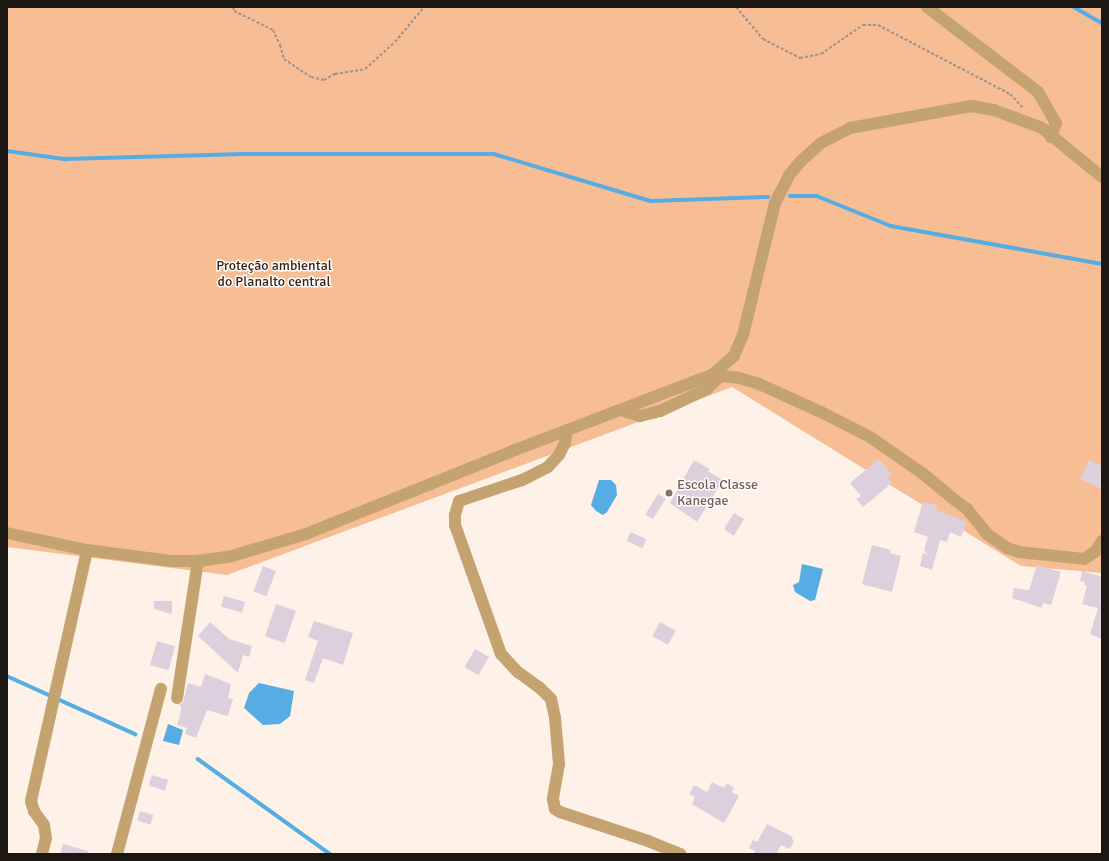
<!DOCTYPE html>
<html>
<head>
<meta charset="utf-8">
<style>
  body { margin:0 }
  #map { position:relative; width:1109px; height:861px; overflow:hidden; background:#fdf1e8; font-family:Signika,sans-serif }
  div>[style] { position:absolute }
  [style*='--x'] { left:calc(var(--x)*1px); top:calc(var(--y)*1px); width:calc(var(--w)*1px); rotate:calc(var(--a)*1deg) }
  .green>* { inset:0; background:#f7bd94 }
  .water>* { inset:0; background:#56ade3 }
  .stream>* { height:3.5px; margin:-1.75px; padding:0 1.75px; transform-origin:1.75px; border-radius:1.75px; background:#56ade3 }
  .building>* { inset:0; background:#ddd0dd; transform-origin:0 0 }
  .path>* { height:2px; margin-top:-1px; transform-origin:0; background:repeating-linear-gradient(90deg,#9c938c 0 3px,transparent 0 5px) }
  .minor>* { height:12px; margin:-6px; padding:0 6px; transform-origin:6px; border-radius:6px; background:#c5a370 }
  .dots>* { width:11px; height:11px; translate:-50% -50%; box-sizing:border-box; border:2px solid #fff; border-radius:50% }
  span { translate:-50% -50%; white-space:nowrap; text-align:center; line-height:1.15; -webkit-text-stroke:3px #fff; paint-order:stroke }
  .park-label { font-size:14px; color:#41230b }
  .education-label { font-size:14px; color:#785e54 }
  .left { translate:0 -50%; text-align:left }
  .frame { position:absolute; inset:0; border:8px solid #1b1612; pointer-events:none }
</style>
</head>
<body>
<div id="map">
  <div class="green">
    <div style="clip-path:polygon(7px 7px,1102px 7px,1102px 573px,1021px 566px,732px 387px,227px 575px,7px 547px)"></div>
  </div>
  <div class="water">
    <div style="clip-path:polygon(599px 480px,611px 480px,616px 485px,617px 495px,607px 512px,603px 515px,596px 511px,591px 505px)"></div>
    <div style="clip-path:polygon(802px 564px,823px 569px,815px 600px,810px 601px,795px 592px,793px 585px,799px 582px)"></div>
    <div style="clip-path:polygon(259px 683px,294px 691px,290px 716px,280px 724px,263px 725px,244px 708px,249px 693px)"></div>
    <div style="clip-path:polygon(168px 724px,183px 730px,179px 745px,163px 741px)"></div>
  </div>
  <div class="stream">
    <div style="--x:1074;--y:7;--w:32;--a:30"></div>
    <div style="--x:7;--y:151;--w:59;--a:7.9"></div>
    <div style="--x:65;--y:159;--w:178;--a:-1.6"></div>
    <div style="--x:243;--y:154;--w:251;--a:0"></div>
    <div style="--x:494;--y:154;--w:164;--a:16.7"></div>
    <div style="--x:651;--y:201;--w:117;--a:-2"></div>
    <div style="--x:790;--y:196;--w:27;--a:0"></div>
    <div style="--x:817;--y:196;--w:80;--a:22.1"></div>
    <div style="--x:891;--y:226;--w:214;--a:10.2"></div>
    <div style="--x:7;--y:676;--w:141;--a:24.4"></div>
    <div style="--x:198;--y:759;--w:163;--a:35.7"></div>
  </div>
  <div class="building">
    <div style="clip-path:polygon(879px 459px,892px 474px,888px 478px,892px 483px,863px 507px,856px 499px,861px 496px,850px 483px)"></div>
    <div style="clip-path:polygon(694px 460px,710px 469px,708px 471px,723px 480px,697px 522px,670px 503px)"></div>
    <div style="clip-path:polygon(1089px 460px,1102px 466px,1102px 489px,1080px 479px)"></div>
    <div style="left:658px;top:494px;width:9px;height:24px;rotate:32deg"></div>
    <div style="clip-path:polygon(923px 502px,937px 505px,936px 510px,967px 522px,961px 537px,950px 532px,947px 542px,940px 540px,932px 570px,920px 566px,923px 553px,928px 555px,924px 550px,928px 537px,914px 532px)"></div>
    <div style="clip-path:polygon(734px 513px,744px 519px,734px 536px,725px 530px,725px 527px)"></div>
    <div style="left:631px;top:532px;width:17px;height:10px;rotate:25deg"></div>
    <div style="clip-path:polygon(872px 545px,891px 550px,889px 553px,901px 556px,892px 592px,862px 584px)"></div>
    <div style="clip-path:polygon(1037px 565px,1061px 572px,1051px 605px,1043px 603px,1042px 608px,1012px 598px,1014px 588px,1029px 590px)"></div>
    <div style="left:263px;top:566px;width:14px;height:27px;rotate:21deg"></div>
    <div style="clip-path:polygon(1082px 571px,1102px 577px,1102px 595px,1100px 602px,1102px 600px,1102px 639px,1090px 634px,1098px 608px,1082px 604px,1087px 586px,1084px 585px,1085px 582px,1080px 581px)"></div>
    <div style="left:224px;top:596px;width:22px;height:11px;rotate:16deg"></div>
    <div style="clip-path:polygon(154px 601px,172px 601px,172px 614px,154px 609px)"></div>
    <div style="left:276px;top:604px;width:21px;height:34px;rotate:19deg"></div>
    <div style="clip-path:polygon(314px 621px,353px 633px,343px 665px,323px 658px,314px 683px,305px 680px,318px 641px,308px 637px)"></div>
    <div style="clip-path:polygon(210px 622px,229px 639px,252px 646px,249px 657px,243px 655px,238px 673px,198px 636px)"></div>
    <div style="left:660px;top:622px;width:18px;height:16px;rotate:29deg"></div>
    <div style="left:157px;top:641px;width:19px;height:25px;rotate:16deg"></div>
    <div style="left:475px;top:649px;width:16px;height:21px;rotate:30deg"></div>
    <div style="clip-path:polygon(205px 674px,231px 684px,228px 698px,233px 699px,228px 716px,207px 710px,196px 738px,185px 734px,187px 728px,177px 725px,181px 711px,181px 706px,178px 705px,183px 702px,188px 683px,201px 687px)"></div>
    <div style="left:152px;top:775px;width:17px;height:11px;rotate:17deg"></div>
    <div style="clip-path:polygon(712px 782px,724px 788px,727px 783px,734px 788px,732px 792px,739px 796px,724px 823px,692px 804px,695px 797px,689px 794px,694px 785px,707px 792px)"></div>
    <div style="left:140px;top:811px;width:14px;height:10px;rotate:17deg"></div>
    <div style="clip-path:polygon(767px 824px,793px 837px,792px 840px,794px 841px,790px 849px,781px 845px,776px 854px,754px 854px,755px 851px,749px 848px,753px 840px,757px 842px)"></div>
    <div style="clip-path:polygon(63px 844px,88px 851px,88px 854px,60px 854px)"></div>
  </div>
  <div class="path">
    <div style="--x:233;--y:7;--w:4;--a:76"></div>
    <div style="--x:234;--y:11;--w:43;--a:26"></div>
    <div style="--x:273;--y:30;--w:17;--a:65"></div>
    <div style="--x:280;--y:45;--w:15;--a:74"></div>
    <div style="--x:284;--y:59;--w:32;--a:34"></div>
    <div style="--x:311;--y:77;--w:13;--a:13"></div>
    <div style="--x:324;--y:80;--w:13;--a:-29"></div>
    <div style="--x:335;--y:74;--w:30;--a:-9"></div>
    <div style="--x:365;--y:69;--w:40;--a:-42"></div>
    <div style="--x:395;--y:42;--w:45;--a:-50.4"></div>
    <div style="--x:736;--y:7;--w:42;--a:49.8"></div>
    <div style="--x:763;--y:39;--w:42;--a:27.2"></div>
    <div style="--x:800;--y:58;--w:21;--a:-11"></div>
    <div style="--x:821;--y:54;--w:51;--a:-34.6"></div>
    <div style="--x:863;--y:25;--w:15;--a:0"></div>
    <div style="--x:878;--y:25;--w:149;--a:27.6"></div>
    <div style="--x:1010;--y:94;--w:19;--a:47"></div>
  </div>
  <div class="minor">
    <div style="--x:927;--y:7;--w:140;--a:37.4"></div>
    <div style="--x:1038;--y:92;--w:36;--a:60"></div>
    <div style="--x:1056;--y:123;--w:15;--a:110"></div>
    <div style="--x:712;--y:375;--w:27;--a:6"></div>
    <div style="--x:739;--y:378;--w:19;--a:16"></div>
    <div style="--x:757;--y:383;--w:70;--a:24.4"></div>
    <div style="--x:821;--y:412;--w:55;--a:27"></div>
    <div style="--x:870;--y:437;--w:63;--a:34.7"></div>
    <div style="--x:922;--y:473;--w:43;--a:39.3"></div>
    <div style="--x:955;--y:500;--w:15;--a:37"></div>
    <div style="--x:967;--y:509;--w:32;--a:51"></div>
    <div style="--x:987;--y:534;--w:24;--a:35"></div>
    <div style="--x:1007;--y:548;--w:13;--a:18"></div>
    <div style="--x:1019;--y:552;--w:65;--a:6.1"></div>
    <div style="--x:1084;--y:559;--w:14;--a:-34"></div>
    <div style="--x:1096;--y:551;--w:12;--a:-59"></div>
    <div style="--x:621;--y:410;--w:20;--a:18"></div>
    <div style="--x:640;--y:416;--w:21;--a:-14"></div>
    <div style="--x:660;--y:411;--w:52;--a:-25.1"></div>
    <div style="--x:707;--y:389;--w:18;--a:-45"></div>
    <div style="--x:567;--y:430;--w:13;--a:99"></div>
    <div style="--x:565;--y:443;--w:13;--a:117"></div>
    <div style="--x:559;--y:455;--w:16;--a:133"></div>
    <div style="--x:548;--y:467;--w:29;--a:153"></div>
    <div style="--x:522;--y:480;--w:66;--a:161.6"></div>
    <div style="--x:459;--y:501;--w:15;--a:106"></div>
    <div style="--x:455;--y:515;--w:10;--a:90"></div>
    <div style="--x:455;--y:525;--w:137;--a:70.4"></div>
    <div style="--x:501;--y:654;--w:25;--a:47"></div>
    <div style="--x:518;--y:672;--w:26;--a:36"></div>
    <div style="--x:539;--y:687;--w:17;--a:45"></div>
    <div style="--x:551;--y:699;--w:19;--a:78"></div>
    <div style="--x:555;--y:718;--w:46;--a:85"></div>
    <div style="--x:559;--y:764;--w:36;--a:100"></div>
    <div style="--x:553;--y:799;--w:10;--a:79"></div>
    <div style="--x:555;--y:809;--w:6;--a:31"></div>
    <div style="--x:560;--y:812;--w:93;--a:18.2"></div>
    <div style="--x:648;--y:841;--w:35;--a:22"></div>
    <div style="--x:7;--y:533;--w:82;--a:12"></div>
    <div style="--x:87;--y:550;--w:86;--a:7.4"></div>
    <div style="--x:172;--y:561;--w:26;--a:0"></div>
    <div style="--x:198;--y:561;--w:34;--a:-8"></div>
    <div style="--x:232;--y:556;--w:77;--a:-16.6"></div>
    <div style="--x:306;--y:534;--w:220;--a:-21.9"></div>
    <div style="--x:510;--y:452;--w:216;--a:-20.9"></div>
    <div style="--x:712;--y:375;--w:29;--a:-41"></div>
    <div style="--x:734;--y:356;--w:23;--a:-67"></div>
    <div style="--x:743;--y:335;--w:136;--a:-76.4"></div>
    <div style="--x:775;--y:203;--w:31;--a:-63"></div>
    <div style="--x:789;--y:175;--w:18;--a:-49"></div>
    <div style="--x:801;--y:161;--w:27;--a:-42"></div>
    <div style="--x:821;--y:143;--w:33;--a:-27"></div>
    <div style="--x:850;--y:128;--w:123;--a:-10.3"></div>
    <div style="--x:971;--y:106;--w:23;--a:10"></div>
    <div style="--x:994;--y:110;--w:51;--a:20.6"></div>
    <div style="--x:1042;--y:128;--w:77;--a:39.2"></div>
    <div style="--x:177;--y:698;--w:139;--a:-81.3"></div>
    <div style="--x:42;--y:854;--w:16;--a:-76"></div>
    <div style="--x:46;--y:838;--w:13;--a:-99"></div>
    <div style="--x:44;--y:825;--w:17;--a:-126"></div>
    <div style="--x:34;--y:811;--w:10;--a:-107"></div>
    <div style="--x:31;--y:801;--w:257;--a:-77.4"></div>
    <div style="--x:117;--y:854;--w:171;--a:-75.1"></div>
  </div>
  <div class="dots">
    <div style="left:669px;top:493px;background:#8d6e63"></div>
  </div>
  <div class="park-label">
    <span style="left:274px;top:274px">Proteção ambiental<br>do Planalto central</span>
  </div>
  <div class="education-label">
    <span class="left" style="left:677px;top:493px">Escola Classe<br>Kanegae</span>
  </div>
  <div class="frame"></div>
</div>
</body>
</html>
